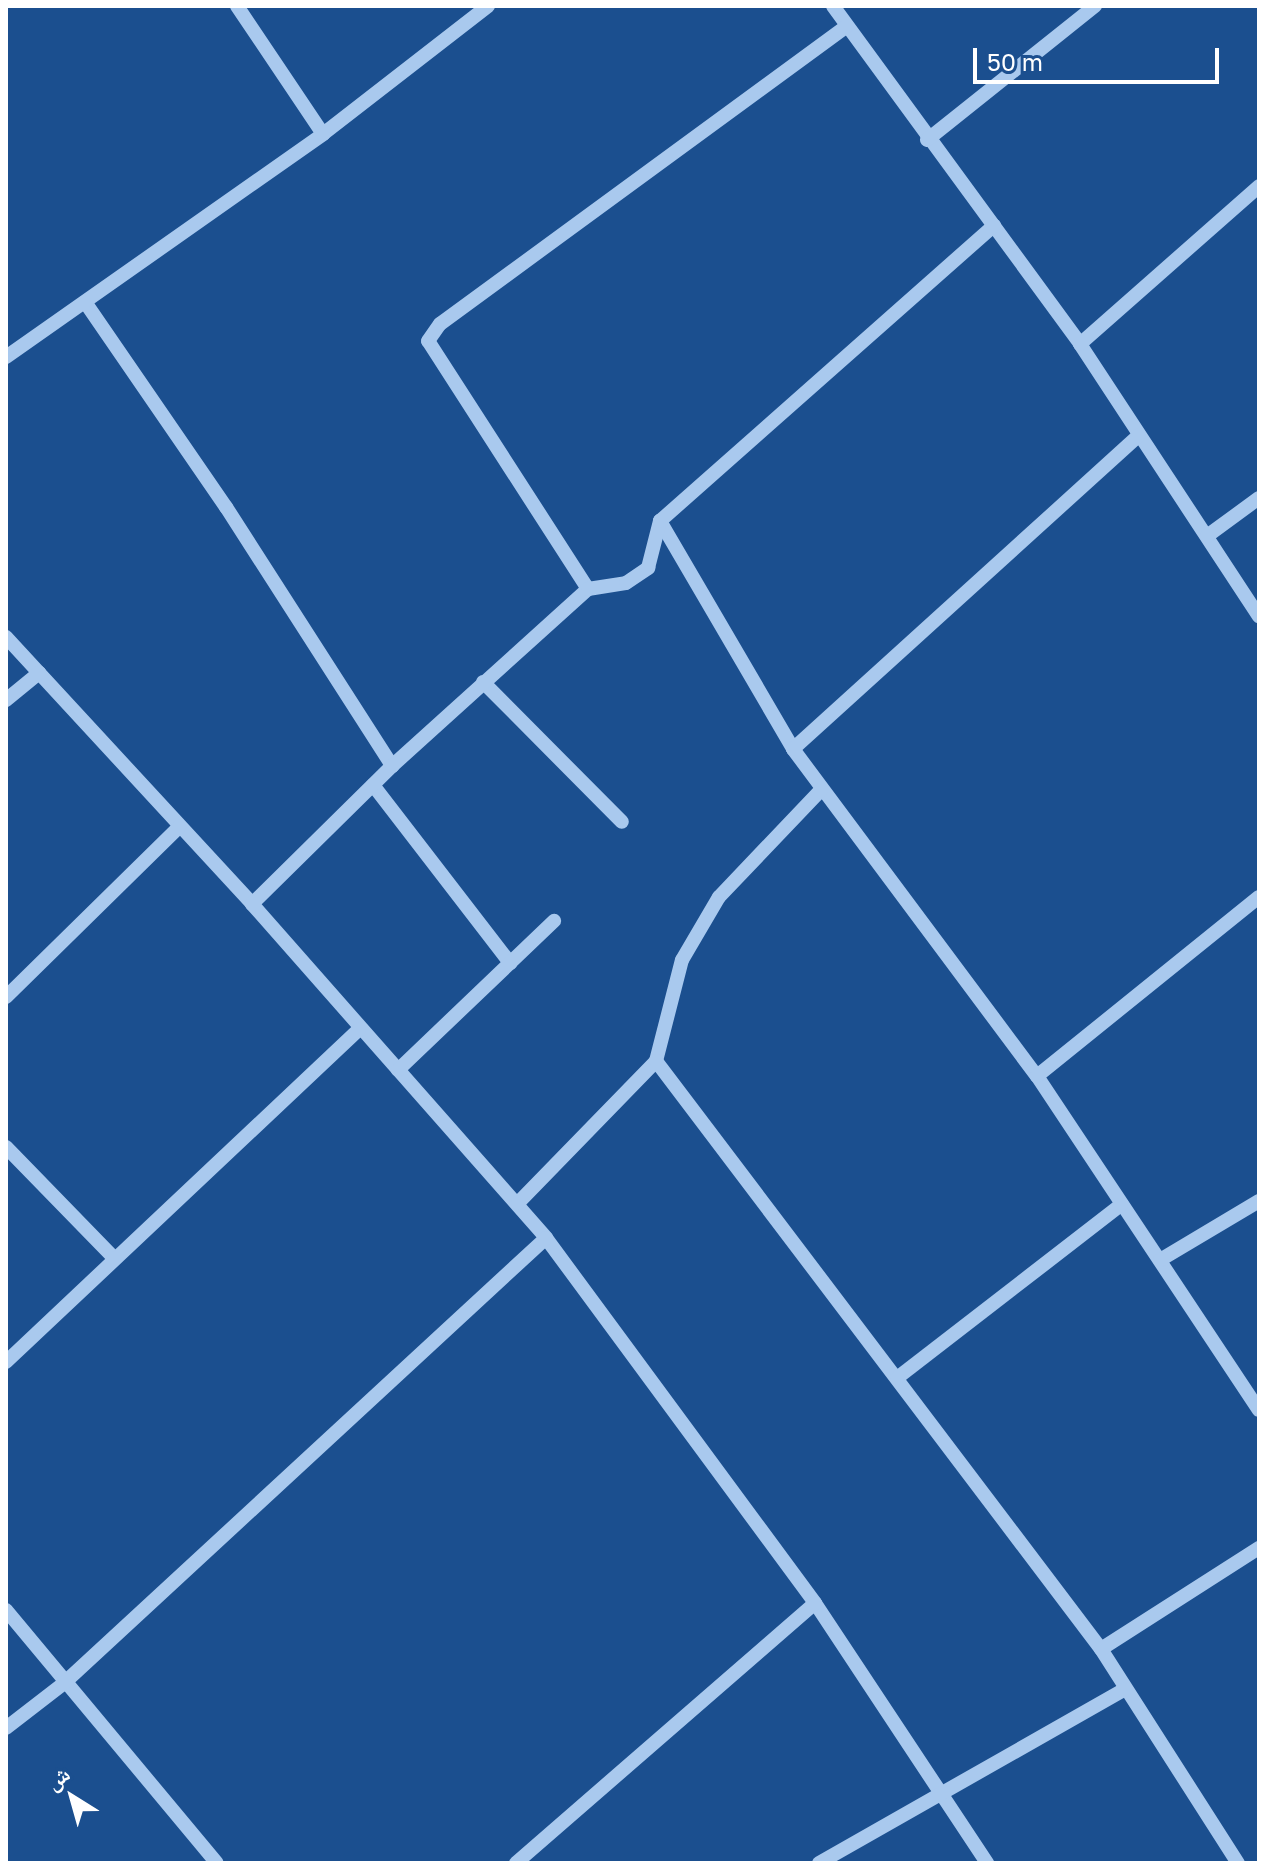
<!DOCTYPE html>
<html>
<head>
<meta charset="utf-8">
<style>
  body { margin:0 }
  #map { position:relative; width:1265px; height:1869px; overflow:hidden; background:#1b4f8f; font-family:"Golos Text","Noto Naskh Arabic",sans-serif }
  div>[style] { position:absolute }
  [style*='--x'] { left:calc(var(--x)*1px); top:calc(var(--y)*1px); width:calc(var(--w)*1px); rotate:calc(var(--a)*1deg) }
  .minor>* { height:14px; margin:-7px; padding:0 7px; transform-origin:7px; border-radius:7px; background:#a9c9ee }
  span { translate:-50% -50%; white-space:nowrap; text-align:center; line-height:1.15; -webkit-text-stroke:8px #1b4f8f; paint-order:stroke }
  .frame { position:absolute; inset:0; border:8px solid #fff; pointer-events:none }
  .north { position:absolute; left:32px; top:1757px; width:80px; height:80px; -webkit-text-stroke:6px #1b4f8f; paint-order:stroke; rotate:323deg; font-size:22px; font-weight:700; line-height:32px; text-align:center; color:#fff }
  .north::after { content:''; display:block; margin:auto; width:28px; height:36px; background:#fff; clip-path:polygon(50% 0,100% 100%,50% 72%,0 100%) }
  .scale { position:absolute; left:973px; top:48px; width:246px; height:36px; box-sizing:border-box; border:4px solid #fff; border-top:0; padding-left:10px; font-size:24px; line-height:28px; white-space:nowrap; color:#fff; -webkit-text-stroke:6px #1b4f8f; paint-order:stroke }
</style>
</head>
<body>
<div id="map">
  <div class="minor">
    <div style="--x:237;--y:6;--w:154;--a:56.1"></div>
    <div style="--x:833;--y:6;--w:419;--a:53.8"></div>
    <div style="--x:1080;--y:344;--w:326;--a:56.7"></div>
    <div style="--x:927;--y:140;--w:215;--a:-38.6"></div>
    <div style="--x:85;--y:302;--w:249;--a:55.5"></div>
    <div style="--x:226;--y:507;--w:308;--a:57.3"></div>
    <div style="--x:1080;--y:344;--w:239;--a:-41.4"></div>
    <div style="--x:6;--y:357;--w:388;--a:-35.1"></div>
    <div style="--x:323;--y:134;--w:209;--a:-37.8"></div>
    <div style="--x:660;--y:521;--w:264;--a:59.7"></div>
    <div style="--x:793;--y:749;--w:408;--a:53.3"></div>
    <div style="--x:1037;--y:1076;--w:401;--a:56.4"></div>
    <div style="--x:1207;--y:536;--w:64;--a:-36.2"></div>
    <div style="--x:588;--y:589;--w:295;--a:-122.8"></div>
    <div style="--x:428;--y:341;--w:21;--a:-55"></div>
    <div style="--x:440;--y:324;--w:504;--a:-36.21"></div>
    <div style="--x:6;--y:637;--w:363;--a:47.3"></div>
    <div style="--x:252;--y:904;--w:445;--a:48.6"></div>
    <div style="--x:546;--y:1238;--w:453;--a:53.6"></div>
    <div style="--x:815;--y:1603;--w:312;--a:56.5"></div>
    <div style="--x:483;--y:682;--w:197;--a:45.2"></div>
    <div style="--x:6;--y:700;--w:43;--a:-39.3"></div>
    <div style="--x:793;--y:749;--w:467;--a:-42.2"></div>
    <div style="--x:373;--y:785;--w:225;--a:52.4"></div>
    <div style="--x:252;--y:904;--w:197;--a:-44.6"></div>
    <div style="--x:392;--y:766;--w:264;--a:-42.1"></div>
    <div style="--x:588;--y:589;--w:38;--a:-9"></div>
    <div style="--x:626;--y:583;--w:27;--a:-34"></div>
    <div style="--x:648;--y:568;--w:49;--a:-75.7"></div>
    <div style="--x:660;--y:521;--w:446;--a:-41.5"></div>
    <div style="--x:6;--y:997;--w:243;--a:-44.5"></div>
    <div style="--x:656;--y:1061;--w:104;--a:-75.6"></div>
    <div style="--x:682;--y:960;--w:73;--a:-59.6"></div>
    <div style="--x:719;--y:897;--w:148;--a:-46.4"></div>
    <div style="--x:398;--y:1070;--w:216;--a:-43.7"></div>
    <div style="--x:1037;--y:1076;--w:285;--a:-38.9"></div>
    <div style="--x:6;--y:1147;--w:152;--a:45.8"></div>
    <div style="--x:518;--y:1203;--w:198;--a:-45.8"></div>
    <div style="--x:656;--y:1061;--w:737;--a:52.88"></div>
    <div style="--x:1101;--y:1649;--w:254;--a:57.4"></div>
    <div style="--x:1160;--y:1260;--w:115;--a:-30.8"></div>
    <div style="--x:6;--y:1362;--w:485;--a:-43.3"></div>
    <div style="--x:897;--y:1378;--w:284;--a:-37.7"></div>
    <div style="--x:6;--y:1610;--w:329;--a:50.2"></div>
    <div style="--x:1101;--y:1649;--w:188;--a:-32.6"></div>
    <div style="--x:6;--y:1728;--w:72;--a:-37.7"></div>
    <div style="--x:63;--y:1684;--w:657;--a:-42.72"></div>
    <div style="--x:516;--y:1863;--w:396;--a:-41"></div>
    <div style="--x:819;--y:1863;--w:351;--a:-29.6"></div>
  </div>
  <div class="frame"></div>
  <div class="north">ش</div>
  <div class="scale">50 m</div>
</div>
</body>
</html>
